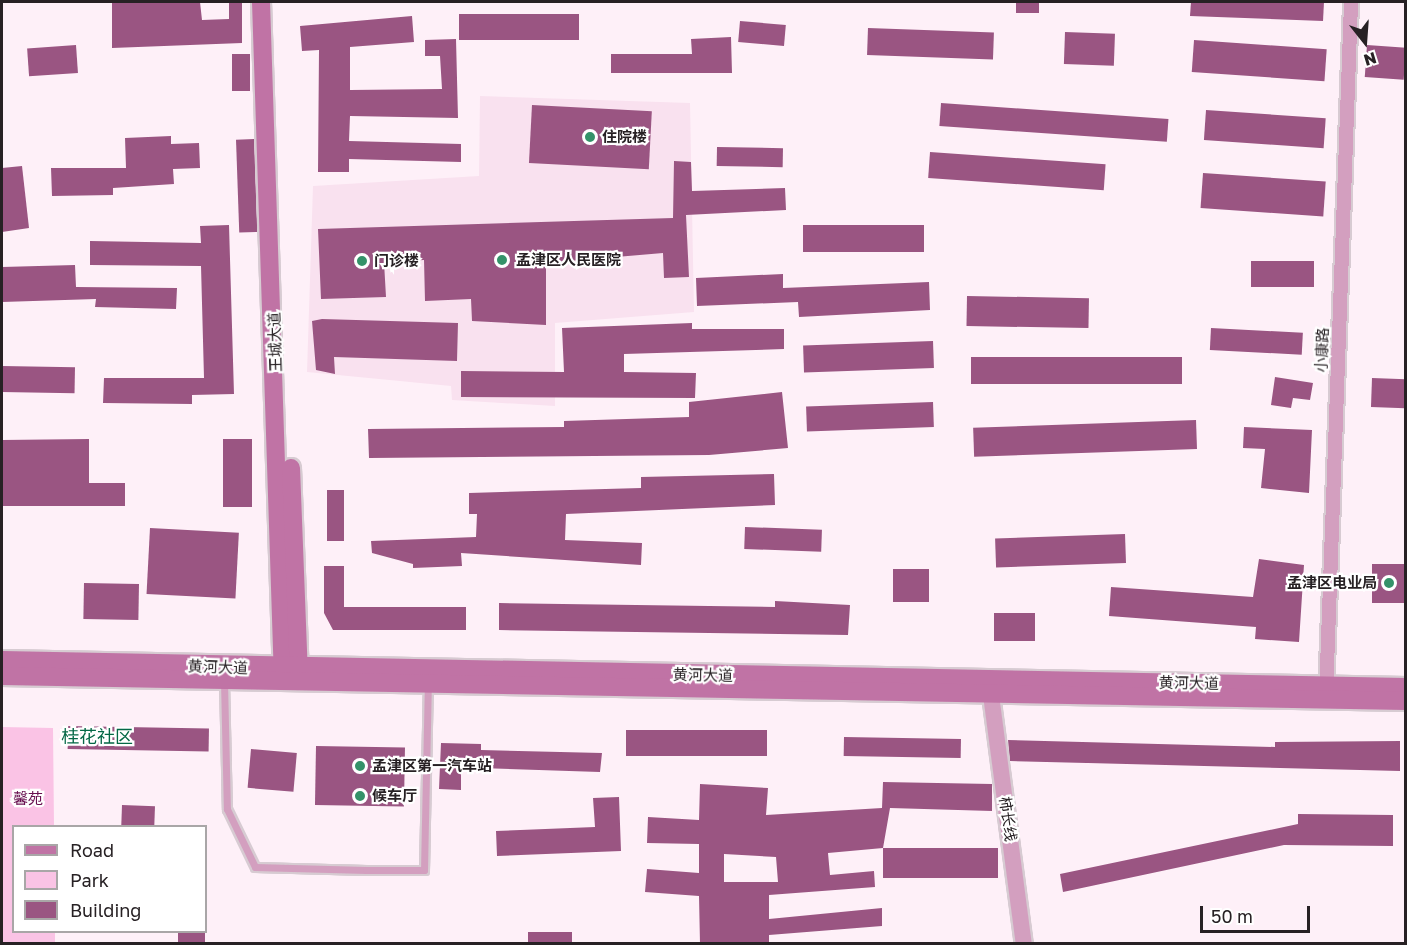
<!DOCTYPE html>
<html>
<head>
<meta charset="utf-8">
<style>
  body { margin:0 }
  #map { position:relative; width:1407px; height:945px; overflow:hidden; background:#fef0f8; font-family:"Golos Text","Noto Sans SC",sans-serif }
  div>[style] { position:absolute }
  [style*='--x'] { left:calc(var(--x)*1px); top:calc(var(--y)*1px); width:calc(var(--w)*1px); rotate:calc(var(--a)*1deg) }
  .built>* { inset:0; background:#f9e1ef }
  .green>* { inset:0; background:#fac3e5 }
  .building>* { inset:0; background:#9a5582; transform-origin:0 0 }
  .roads { filter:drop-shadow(2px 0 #d7cbd2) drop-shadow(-2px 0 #d7cbd2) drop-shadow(0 2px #d7cbd2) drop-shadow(0 -2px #d7cbd2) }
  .service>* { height:7px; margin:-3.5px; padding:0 3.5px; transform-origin:3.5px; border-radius:3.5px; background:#d39fbf }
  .minor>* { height:14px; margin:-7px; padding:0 7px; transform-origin:7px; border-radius:7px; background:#d39fbf }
  .tertiary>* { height:16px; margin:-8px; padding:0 8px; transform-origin:8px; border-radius:8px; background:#d39fbf }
  .secondary>* { height:18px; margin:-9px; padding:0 9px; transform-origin:9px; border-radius:9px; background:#c073a5 }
  .dots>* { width:16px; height:16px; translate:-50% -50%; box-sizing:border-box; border:3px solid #fff; border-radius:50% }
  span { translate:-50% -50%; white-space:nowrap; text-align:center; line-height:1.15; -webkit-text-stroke:4.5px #fff; paint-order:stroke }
  .poi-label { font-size:15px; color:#272124; font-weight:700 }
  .left { translate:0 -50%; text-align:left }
  .right { translate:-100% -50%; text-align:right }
  .street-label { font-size:15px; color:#272124 }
  .park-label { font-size:15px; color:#691151 }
  .quarter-label { font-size:18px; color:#046846 }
  .frame { position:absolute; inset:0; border:3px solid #272124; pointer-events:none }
  .legend { position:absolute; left:12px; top:825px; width:195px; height:108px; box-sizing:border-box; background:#fff; border:2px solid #a9a6a7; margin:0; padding:8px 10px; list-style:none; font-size:18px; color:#272124 }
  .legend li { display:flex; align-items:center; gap:12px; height:30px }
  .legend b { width:30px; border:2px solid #a9a6a7 }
  .north { position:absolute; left:1335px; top:12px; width:60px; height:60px; -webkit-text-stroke:4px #fff; paint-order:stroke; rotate:163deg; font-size:16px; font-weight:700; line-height:24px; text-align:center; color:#272124 }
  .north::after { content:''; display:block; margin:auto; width:21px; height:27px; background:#272124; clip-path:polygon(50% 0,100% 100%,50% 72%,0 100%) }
  .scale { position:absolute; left:1200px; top:906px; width:110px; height:27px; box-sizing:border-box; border:3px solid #272124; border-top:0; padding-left:8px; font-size:18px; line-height:21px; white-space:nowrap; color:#272124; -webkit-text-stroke:4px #fff; paint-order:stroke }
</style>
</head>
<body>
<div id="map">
  <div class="built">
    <div style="clip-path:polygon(480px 96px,690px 103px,694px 312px,555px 323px,555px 406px,452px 400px,451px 386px,307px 372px,313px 186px,479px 176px)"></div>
  </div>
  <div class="green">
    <div style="clip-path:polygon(2px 727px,53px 728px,54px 826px,14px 826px,14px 932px,55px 932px,55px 943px,2px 943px)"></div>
  </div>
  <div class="building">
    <div style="clip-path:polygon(112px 2px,200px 2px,202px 20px,229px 19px,229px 2px,242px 2px,242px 43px,112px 48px)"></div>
    <div style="left:1016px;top:2px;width:23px;height:11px"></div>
    <div style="clip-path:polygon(1191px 2px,1324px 2px,1323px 21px,1190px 16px)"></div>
    <div style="left:459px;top:14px;width:120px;height:26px"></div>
    <div style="clip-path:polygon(412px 16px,414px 42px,350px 47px,350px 90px,442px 89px,440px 56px,425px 56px,425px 40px,456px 39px,458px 118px,350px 116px,349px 141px,461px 144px,461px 162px,349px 159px,349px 172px,318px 172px,319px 50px,302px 51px,300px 26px)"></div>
    <div style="left:740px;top:21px;width:46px;height:21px;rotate:5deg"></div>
    <div style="left:868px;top:28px;width:126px;height:27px;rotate:2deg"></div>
    <div style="left:1065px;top:32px;width:50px;height:32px;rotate:2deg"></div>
    <div style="clip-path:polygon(731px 37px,732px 73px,611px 73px,611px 54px,692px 54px,691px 39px)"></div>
    <div style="left:1194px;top:40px;width:133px;height:32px;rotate:4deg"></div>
    <div style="left:76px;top:45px;width:28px;height:49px;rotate:86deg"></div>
    <div style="left:1367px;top:45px;width:39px;height:32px;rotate:4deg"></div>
    <div style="left:232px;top:54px;width:18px;height:37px"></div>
    <div style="left:941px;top:103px;width:228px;height:23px;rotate:4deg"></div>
    <div style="left:532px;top:105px;width:120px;height:58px;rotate:3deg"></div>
    <div style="left:1206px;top:110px;width:120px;height:30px;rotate:4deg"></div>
    <div style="clip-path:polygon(171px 136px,171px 144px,199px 143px,200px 168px,173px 169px,174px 184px,113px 188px,113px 195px,52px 196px,51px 168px,126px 168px,125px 138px)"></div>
    <div style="left:254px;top:139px;width:93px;height:18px;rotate:88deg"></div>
    <div style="left:717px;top:147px;width:66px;height:19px;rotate:1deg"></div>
    <div style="left:930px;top:152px;width:176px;height:26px;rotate:4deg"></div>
    <div style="clip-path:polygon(674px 161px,691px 162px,692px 191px,785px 188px,786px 210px,686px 215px,689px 277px,664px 278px,663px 253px,546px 263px,546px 325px,472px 321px,471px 299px,425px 301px,424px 260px,384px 262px,386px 297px,321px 299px,318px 229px,673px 218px)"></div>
    <div style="clip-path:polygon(22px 166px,29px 228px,2px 232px,2px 168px)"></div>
    <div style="left:1203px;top:173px;width:123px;height:35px;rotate:4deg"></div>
    <div style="clip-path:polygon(229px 225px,234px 394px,192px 395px,192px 404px,103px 403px,104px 378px,204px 378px,201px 266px,90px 265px,90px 241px,201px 243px,200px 226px)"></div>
    <div style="left:924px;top:225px;width:27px;height:121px;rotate:90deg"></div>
    <div style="left:1251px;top:261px;width:63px;height:26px"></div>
    <div style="clip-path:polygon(75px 265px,76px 287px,177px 288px,176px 309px,95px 307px,96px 299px,2px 302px,2px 267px)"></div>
    <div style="clip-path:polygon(783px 274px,783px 288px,929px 282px,930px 310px,799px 317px,798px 302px,697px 306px,696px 278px)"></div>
    <div style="left:967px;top:296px;width:122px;height:30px;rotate:1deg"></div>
    <div style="clip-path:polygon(322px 319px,458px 323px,457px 361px,334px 357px,335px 374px,316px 370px,312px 321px)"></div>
    <div style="clip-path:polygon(692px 323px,692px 329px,784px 329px,784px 349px,624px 354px,624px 372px,696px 373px,695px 398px,461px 397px,461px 371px,564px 372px,562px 328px)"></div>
    <div style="left:1211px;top:328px;width:92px;height:22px;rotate:3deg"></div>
    <div style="left:933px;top:341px;width:27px;height:130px;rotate:88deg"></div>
    <div style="left:1182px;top:357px;width:27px;height:211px;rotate:90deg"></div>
    <div style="left:2px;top:366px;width:73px;height:26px;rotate:1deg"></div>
    <div style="clip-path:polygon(1275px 377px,1313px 383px,1310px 400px,1293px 398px,1291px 408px,1271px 405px)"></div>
    <div style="left:1372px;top:378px;width:34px;height:29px;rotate:2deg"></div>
    <div style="clip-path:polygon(782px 392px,788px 448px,709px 455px,369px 458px,368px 429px,564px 427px,564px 421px,689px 417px,689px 402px)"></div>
    <div style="left:933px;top:402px;width:25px;height:127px;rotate:88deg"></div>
    <div style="left:1196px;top:420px;width:29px;height:223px;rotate:88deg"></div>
    <div style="clip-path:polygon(1244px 427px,1312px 430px,1309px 493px,1261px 488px,1265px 449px,1243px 448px)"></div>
    <div style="clip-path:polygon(89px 439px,89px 483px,125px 483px,125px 506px,2px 506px,2px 440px)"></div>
    <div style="left:223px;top:439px;width:29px;height:68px"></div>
    <div style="clip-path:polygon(774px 474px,775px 505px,566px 514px,565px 540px,642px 543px,641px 565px,461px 553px,462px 566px,413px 568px,413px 564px,372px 553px,371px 541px,476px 537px,477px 514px,469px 514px,469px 493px,641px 488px,641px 477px)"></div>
    <div style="left:327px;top:490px;width:17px;height:51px"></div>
    <div style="left:745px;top:527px;width:77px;height:22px;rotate:2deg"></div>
    <div style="left:150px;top:528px;width:89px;height:66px;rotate:3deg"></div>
    <div style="left:1125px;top:534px;width:29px;height:130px;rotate:88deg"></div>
    <div style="clip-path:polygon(1259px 559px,1304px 565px,1299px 642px,1255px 639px,1256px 627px,1109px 616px,1111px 587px,1253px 597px)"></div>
    <div style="left:1372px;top:564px;width:34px;height:39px"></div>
    <div style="clip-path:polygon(324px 566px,344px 566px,344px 607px,466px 607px,466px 630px,333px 630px,324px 613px)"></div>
    <div style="left:893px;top:569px;width:36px;height:33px"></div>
    <div style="left:84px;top:583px;width:55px;height:36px;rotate:1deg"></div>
    <div style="clip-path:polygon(775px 601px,850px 605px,848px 635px,499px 630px,499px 603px,775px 607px)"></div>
    <div style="left:994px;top:613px;width:41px;height:28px"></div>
    <div style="left:68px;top:726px;width:141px;height:23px;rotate:1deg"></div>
    <div style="left:626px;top:730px;width:141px;height:26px"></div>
    <div style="left:844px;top:737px;width:117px;height:19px;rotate:1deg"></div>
    <div style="clip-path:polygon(1008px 740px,1275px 747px,1275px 742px,1400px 741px,1400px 771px,1010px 761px)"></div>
    <div style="clip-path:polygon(441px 743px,481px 744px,481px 750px,602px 753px,600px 772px,480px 768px,461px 771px,461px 790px,439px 789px)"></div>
    <div style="left:316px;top:746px;width:89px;height:59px;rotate:1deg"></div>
    <div style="left:251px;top:749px;width:46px;height:39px;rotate:5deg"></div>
    <div style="clip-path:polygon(evenodd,883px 782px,992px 784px,992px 811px,890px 808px,883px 848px,828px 853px,830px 875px,874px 871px,875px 887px,769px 895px,769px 919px,882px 908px,882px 926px,769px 935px,769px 944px,700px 944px,699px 896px,645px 892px,647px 869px,699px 873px,699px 844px,647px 843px,648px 817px,699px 820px,700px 784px,768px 788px,766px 815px,882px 808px,883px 782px,724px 854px,776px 857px,778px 882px,724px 882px,724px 854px)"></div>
    <div style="clip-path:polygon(619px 797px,621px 851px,497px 856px,496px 831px,595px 827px,593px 798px)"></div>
    <div style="left:122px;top:805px;width:33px;height:21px;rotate:2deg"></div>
    <div style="clip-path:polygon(1298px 814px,1393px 815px,1393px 846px,1284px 845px,1063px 892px,1060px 874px,1298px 824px)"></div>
    <div style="left:883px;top:848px;width:115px;height:30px"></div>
    <div style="left:178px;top:932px;width:27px;height:12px"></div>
    <div style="left:572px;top:932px;width:12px;height:44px;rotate:90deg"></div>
  </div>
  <div class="roads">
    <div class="service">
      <div style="--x:224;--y:681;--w:128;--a:88.7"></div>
      <div style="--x:227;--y:809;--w:64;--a:64.2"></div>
      <div style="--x:255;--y:867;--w:111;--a:1.5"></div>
      <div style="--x:366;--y:870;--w:58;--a:0"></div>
      <div style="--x:424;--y:870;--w:185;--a:-88.8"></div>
    </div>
    <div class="minor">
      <div style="--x:1326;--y:695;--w:693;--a:-87.93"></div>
    </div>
    <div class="tertiary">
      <div style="--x:991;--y:695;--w:251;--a:82.5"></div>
    </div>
    <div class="secondary">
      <div style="--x:261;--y:2;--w:677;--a:88.14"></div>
      <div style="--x:291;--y:468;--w:212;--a:87.8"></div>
      <div style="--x:2;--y:660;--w:1404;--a:1.1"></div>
      <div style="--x:2;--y:676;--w:1404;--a:1.02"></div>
    </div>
  </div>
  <div class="dots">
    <div style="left:590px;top:137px;background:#349269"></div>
    <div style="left:502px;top:260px;background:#349269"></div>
    <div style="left:362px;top:261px;background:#349269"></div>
    <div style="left:1389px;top:583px;background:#349269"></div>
    <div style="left:360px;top:766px;background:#349269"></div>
    <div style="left:360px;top:796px;background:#349269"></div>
  </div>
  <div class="poi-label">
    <span class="left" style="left:602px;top:137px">住院楼</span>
    <span class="left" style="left:516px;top:260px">孟津区人民医院</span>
    <span class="left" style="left:374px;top:261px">门诊楼</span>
    <span class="right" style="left:1377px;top:583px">孟津区电业局</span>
    <span class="left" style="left:372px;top:766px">孟津区第一汽车站</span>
    <span class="left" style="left:372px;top:796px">候车厅</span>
  </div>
  <div class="street-label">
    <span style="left:275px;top:342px;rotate:-92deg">王城大道</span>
    <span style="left:1322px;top:350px;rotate:-88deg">小康路</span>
    <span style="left:218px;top:667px;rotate:2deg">黄河大道</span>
    <span style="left:703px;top:675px;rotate:1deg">黄河大道</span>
    <span style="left:1189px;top:683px;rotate:1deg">黄河大道</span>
    <span style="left:1008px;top:819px;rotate:82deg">柿长线</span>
  </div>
  <div class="park-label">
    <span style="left:28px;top:799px">馨苑</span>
  </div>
  <div class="quarter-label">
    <span style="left:97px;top:736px">桂花社区</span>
  </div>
  <div class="frame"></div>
  <ul class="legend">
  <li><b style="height:8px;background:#c073a5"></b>Road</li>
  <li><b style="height:16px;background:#fac3e5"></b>Park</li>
  <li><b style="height:16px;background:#9a5582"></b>Building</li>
  </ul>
  <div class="north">N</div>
  <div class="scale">50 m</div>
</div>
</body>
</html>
